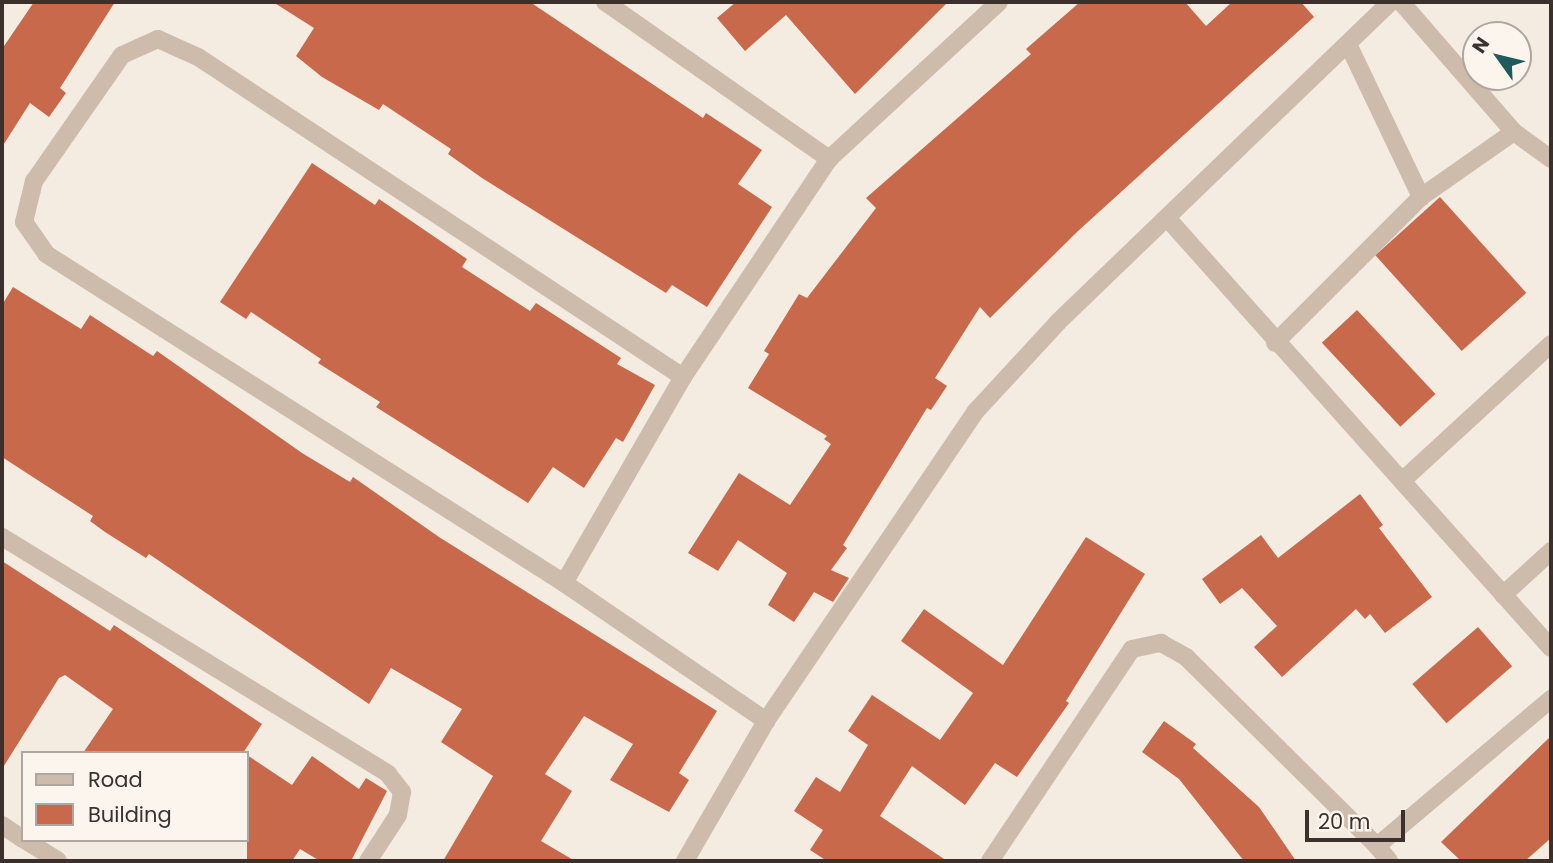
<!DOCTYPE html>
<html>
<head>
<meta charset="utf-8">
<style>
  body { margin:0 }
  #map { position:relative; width:1553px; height:863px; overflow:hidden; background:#f4ebe1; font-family:Poppins,sans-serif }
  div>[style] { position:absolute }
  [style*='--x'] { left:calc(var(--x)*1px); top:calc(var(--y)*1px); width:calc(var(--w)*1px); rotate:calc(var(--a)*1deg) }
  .building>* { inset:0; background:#c8694b; transform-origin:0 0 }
  .minor>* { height:18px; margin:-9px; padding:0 9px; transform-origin:9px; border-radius:9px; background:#cdbbac }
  span { translate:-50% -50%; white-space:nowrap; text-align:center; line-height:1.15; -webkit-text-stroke:6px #fbf5ee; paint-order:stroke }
  .frame { position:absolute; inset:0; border:4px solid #3b302b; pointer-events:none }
  .legend { position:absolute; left:21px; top:751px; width:228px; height:91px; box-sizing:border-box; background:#fbf5ee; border:2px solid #aea6a0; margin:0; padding:9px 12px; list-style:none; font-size:21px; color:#3b302b }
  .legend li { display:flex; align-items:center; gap:14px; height:35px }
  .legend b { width:35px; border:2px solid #aea6a0 }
  .north { position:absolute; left:1462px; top:21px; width:70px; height:70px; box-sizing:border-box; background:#fbf5ee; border:2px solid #aea6a0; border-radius:50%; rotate:304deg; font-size:19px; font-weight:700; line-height:28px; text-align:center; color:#3b302b }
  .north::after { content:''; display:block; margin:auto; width:24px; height:32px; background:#1f5a5e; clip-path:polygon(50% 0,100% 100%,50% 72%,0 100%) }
  .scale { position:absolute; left:1305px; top:810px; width:100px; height:32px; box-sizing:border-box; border:4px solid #3b302b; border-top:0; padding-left:9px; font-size:21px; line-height:24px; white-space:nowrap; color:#3b302b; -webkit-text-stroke:5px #fbf5ee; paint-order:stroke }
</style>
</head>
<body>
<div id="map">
  <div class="building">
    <div style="clip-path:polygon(34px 2px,115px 2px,60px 88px,66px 93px,49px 117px,30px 103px,2px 147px,2px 49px)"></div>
    <div style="clip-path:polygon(273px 2px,530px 2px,703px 118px,706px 113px,762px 150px,738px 184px,772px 207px,707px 307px,672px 285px,666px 293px,482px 178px,448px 154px,451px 149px,383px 104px,379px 110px,322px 77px,296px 56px,314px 28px)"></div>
    <div style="clip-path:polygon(736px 2px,948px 2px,855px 94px,786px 15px,745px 51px,717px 18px)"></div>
    <div style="clip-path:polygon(1080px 2px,1185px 2px,1206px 26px,1232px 2px,1301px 2px,1314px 17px,1078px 231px,990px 318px,980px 307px,935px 378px,947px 386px,931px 410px,927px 408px,843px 545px,847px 548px,831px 570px,849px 578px,833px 602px,814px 592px,794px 622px,768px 605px,787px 573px,738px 540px,718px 571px,688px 553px,739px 473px,790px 505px,831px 444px,824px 439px,827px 436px,748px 388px,769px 354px,764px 351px,799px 294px,807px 298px,876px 208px,866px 198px,1031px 54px,1026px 49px)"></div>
    <div style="clip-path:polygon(312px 163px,375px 205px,379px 199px,467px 259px,462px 267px,530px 311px,536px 303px,621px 358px,617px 364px,655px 385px,623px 442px,616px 438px,584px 488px,553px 467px,528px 503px,376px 407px,380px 402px,318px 363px,321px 359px,251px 312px,246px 319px,220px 302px)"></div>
    <div style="left:1440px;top:197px;width:129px;height:87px;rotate:48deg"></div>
    <div style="clip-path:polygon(13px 287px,81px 329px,90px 315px,153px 356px,157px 351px,302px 453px,350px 482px,353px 477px,439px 537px,717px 711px,679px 773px,689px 780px,669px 812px,610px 780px,633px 744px,584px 716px,545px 774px,572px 791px,541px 841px,575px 861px,443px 861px,493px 776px,441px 742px,462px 709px,391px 668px,369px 704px,149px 554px,146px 558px,105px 532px,90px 521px,93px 516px,2px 457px,2px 305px)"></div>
    <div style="left:1357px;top:310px;width:115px;height:48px;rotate:47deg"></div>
    <div style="clip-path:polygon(1360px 494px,1383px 525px,1379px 528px,1432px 597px,1385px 633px,1370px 614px,1365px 619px,1356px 609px,1282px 677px,1254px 647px,1277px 626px,1242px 588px,1220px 604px,1202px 579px,1261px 535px,1278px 558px)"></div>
    <div style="clip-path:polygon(1086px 537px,1145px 574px,1066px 701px,1069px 703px,1017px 777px,995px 763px,965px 805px,912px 766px,880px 816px,947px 861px,827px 861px,810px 850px,823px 830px,794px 811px,816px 777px,840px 792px,868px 745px,848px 731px,872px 695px,940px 740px,973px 693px,901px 641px,924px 609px,1003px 665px)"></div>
    <div style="clip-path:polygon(2px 561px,110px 631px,114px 625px,262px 724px,243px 753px,83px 753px,113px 709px,65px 675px,59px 678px,2px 769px)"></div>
    <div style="left:1478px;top:627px;width:52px;height:87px;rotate:49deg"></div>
    <div style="clip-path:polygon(1164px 721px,1196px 744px,1193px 748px,1259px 807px,1296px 861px,1244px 861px,1179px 779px,1142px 752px)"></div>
    <div style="clip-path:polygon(1551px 736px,1551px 838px,1525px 861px,1461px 861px,1441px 842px)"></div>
    <div style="clip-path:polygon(247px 755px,292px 785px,312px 756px,359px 789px,366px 778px,387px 791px,351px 861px,320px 861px,300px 849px,292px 861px,247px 861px)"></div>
  </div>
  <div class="minor">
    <div style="--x:605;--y:2;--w:274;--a:35"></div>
    <div style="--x:1401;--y:2;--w:172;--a:49"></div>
    <div style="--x:1514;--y:132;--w:46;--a:36.1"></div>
    <div style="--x:1348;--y:44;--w:170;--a:64.5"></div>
    <div style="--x:1168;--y:219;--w:575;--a:48.24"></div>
    <div style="--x:1275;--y:343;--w:206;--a:-45"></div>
    <div style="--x:1421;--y:197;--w:113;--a:-35"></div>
    <div style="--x:683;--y:377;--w:581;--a:-146.58"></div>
    <div style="--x:198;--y:57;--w:44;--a:-155.8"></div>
    <div style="--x:158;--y:39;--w:39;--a:156"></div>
    <div style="--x:122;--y:55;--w:154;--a:124.9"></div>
    <div style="--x:34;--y:181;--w:42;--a:103.7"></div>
    <div style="--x:24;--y:222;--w:39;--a:55"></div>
    <div style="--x:46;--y:254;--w:614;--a:32.42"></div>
    <div style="--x:564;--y:583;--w:245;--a:34.3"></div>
    <div style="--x:1402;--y:481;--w:202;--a:-42.6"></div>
    <div style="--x:2;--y:537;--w:453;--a:31.5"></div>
    <div style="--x:388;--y:774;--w:23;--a:52"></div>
    <div style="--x:402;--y:792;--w:23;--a:100"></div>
    <div style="--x:398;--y:815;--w:55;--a:123.1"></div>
    <div style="--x:564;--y:583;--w:238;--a:-60"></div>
    <div style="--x:683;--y:377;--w:262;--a:-56.2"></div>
    <div style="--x:829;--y:159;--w:231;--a:-42.7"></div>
    <div style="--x:1503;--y:595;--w:65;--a:-42.5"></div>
    <div style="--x:2;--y:825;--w:25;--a:34"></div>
    <div style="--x:25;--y:840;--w:39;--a:32"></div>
    <div style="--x:1377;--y:846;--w:19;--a:51"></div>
    <div style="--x:685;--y:861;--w:162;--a:-59.9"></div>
    <div style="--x:766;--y:721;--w:374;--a:-55.9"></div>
    <div style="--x:976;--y:411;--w:121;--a:-47.3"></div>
    <div style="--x:1058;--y:322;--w:462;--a:-43.9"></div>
    <div style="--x:990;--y:861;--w:255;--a:-56.2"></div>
    <div style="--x:1132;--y:649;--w:30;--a:-12"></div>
    <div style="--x:1161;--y:643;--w:29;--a:29"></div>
    <div style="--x:1186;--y:657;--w:269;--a:44.7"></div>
    <div style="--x:1377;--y:846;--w:228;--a:-40.2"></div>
  </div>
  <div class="frame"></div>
  <ul class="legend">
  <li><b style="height:9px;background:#cdbbac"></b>Road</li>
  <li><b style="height:19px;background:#c8694b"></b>Building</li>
  </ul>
  <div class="north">N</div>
  <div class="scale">20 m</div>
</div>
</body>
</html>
